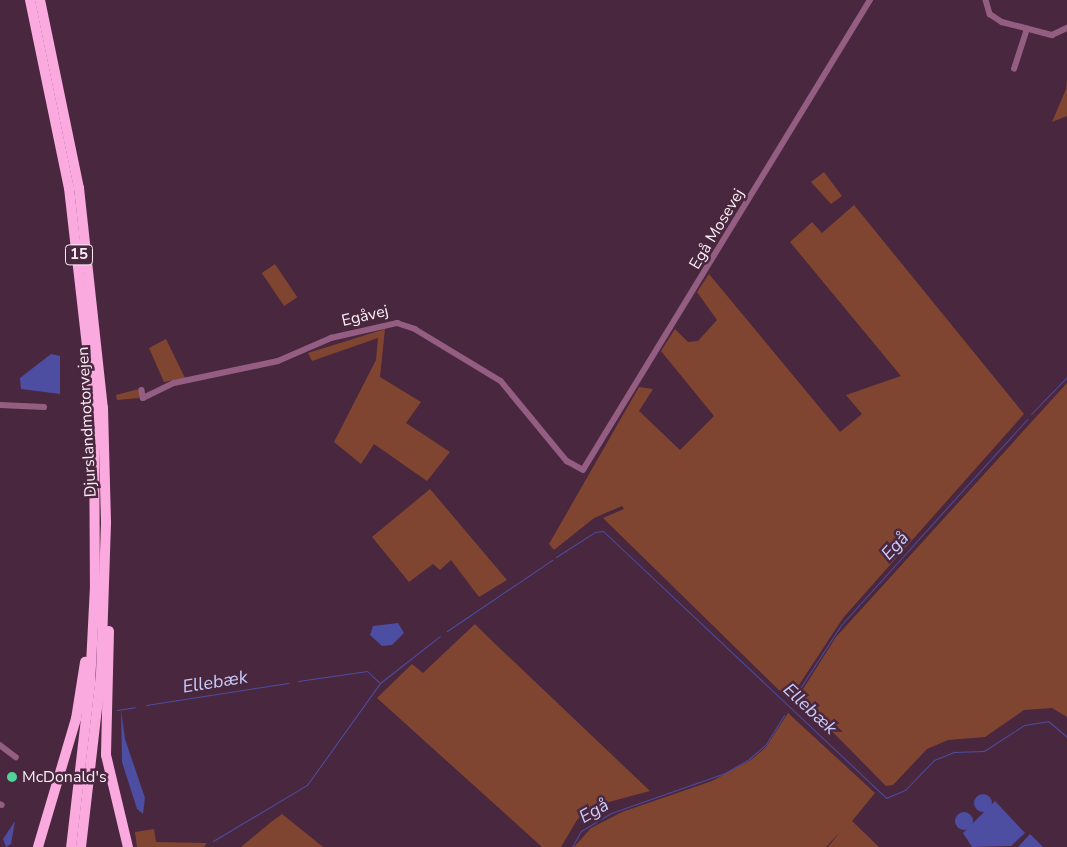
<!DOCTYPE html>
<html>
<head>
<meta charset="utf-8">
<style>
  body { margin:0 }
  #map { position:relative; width:1067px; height:847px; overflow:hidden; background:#49273e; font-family:"Nunito Sans",sans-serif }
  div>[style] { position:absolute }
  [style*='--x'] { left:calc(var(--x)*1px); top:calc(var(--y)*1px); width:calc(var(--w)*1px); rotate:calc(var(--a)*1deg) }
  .green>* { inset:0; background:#804531; transform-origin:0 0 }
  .water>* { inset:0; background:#4d4da1 }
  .round { border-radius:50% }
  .stream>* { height:1px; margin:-0.5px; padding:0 0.5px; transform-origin:0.5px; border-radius:0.5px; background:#4d4da1 }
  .minor>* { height:5.5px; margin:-2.75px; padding:0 2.75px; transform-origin:2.75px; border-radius:2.75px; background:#945e82 }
  .motorway>* { height:10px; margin:-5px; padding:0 5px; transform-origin:5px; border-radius:5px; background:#faaadf }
  .dots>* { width:14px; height:14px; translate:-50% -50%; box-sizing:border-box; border:2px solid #49273e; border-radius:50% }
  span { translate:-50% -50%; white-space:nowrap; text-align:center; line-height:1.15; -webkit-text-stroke:5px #49273e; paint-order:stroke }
  .shield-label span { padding:1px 4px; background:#49273e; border:1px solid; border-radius:4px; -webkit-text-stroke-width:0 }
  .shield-label { font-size:15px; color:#fceef7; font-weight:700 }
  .street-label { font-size:16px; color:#fceef7 }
  .poi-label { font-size:16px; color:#fceef7 }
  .left { translate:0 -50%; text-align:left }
  .water-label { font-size:18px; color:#c8cdfc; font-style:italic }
</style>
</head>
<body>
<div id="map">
  <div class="green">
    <div style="clip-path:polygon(1067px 79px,1067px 116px,1052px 122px,1066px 89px)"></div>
    <div style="clip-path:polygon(824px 172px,842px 196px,831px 204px,811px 182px)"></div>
    <div style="clip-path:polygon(854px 205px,1024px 414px,843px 618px,789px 700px,603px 518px,624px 509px,622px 506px,594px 518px,554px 550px,549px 544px,639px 387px,653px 389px,639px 411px,680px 450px,714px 416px,661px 351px,675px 329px,688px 342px,698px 341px,717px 320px,697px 292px,709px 274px,840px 432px,862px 414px,846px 395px,901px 376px,790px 242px,812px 222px,822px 233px)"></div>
    <div style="left:275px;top:264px;width:40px;height:16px;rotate:56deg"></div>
    <div style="clip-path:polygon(385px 329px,380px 377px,421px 402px,406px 423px,450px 452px,427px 481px,374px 444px,361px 464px,334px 442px,376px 360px,378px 338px,312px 361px,308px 353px)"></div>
    <div style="clip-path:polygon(166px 339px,185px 378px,164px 382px,149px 348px)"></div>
    <div style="clip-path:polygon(1067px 383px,1067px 717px,1052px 708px,1024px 710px,985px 737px,948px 740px,927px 749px,893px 785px,886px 786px,798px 697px,836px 637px)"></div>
    <div style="clip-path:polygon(139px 389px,139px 398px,117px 400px,116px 395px)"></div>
    <div style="clip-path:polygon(430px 489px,507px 580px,479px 597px,451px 560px,440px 570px,433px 564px,409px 582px,372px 537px)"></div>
    <div style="clip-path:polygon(475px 624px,490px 639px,650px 791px,590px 807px,577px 820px,561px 847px,542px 847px,377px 698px,412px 664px,423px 673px)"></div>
    <div style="clip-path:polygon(788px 713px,875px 793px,852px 821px,879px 847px,828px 847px,840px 832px,826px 847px,574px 847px,591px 828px,622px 812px,712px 781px,751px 760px,766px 747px)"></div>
    <div style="clip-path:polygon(282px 814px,323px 847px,241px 847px,271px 822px)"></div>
    <div style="clip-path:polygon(154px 829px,156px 842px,207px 843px,204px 847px,137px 847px,135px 832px)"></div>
  </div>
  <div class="water">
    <div style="clip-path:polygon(51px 354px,60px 356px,60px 394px,21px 389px,20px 378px)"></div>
    <div style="clip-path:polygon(398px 623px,404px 633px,392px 645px,382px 646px,370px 635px,373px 626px)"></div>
    <div style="clip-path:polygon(121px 710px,125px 739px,145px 798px,143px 814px,137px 809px,122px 762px)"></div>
    <div class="round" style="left:974px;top:794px;width:18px;height:18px"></div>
    <div style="clip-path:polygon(995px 801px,1025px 833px,1011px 846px,972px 847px,963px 833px)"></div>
    <div class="round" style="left:955px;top:812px;width:18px;height:18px"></div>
    <div style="clip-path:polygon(15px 821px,11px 844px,6px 847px,3px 839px)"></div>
    <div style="clip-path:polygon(1030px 834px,1043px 847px,1018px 847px)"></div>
  </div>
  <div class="stream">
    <div style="--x:1031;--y:414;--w:52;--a:-45.8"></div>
    <div style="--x:556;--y:557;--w:46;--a:-32.7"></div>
    <div style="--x:595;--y:532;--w:8;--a:-7"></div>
    <div style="--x:603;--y:531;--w:389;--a:43.3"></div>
    <div style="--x:886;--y:798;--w:21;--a:-23"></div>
    <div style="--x:905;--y:790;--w:42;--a:-46"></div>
    <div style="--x:934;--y:760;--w:22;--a:-22"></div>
    <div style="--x:954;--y:752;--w:30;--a:-2"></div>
    <div style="--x:984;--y:751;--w:48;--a:-33"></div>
    <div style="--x:1024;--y:725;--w:24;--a:-9"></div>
    <div style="--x:1048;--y:721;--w:25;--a:40"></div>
    <div style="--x:447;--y:631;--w:127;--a:-34.1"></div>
    <div style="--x:298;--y:681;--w:70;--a:-8.2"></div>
    <div style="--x:367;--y:671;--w:18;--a:43"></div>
    <div style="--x:380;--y:683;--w:76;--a:-38.1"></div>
    <div style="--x:793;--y:699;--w:88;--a:-57"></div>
    <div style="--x:841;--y:625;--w:278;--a:-47.9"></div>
    <div style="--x:146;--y:705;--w:144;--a:-8.8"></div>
    <div style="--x:117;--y:710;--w:18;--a:-9"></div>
    <div style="--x:213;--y:841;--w:109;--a:-30.8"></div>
    <div style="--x:307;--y:785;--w:125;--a:-54.4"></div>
    <div style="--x:572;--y:847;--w:18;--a:-61"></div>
    <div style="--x:581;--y:831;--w:35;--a:-31"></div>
    <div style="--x:611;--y:813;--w:121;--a:-19.3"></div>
    <div style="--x:725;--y:773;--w:28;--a:-30"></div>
    <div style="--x:749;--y:759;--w:23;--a:-41"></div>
    <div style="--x:766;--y:744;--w:34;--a:-58"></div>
  </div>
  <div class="minor">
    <div style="--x:986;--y:0;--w:15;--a:74"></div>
    <div style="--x:990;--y:14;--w:14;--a:34"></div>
    <div style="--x:1002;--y:22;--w:52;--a:14.6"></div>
    <div style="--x:1052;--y:35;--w:17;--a:-25"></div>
    <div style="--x:1014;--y:69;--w:42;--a:-72"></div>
    <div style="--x:142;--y:390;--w:8;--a:83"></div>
    <div style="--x:143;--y:398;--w:34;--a:-26"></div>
    <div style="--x:174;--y:383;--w:106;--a:-11.9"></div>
    <div style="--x:278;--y:361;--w:58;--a:-23.5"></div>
    <div style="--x:331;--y:338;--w:68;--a:-12.8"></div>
    <div style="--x:397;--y:323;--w:19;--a:18"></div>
    <div style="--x:415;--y:329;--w:100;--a:31.2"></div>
    <div style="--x:501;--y:381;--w:104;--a:50.5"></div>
    <div style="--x:567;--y:461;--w:18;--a:29"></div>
    <div style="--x:583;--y:470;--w:551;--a:-58.59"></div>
    <div style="--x:0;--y:405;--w:44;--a:2.6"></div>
    <div style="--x:0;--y:745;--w:20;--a:37"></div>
    <div style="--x:0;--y:804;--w:2;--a:27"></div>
  </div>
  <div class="motorway">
    <div style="--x:30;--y:0;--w:192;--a:78.3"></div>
    <div style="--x:69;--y:188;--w:222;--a:83.5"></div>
    <div style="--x:94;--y:409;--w:177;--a:89.7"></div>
    <div style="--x:95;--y:586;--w:98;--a:92.9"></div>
    <div style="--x:90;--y:684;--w:164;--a:96.6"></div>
    <div style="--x:40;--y:0;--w:192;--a:78.3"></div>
    <div style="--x:79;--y:188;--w:221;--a:83.8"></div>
    <div style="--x:103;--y:408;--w:115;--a:88.5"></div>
    <div style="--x:106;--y:523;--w:151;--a:91.9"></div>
    <div style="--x:101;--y:674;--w:174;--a:96.6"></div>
    <div style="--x:109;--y:631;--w:124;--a:91.4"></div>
    <div style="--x:106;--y:755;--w:95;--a:76.6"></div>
    <div style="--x:38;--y:847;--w:134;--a:-73.5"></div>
    <div style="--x:76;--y:719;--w:58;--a:-81"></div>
  </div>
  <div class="dots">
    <div style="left:12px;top:777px;background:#52d397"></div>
  </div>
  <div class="shield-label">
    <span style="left:79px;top:255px">15</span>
  </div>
  <div class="street-label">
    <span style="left:717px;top:229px;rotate:-59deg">Egå Mosevej</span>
    <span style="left:365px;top:316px;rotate:-13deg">Egåvej</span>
    <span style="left:87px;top:422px;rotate:-93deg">Djurslandmotorvejen</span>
  </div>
  <div class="poi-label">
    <span class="left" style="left:22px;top:777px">McDonald's</span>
  </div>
  <div class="water-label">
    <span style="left:895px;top:546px;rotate:-48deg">Egå</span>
    <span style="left:215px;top:682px;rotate:-9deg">Ellebæk</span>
    <span style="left:810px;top:709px;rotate:43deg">Ellebæk</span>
    <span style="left:594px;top:811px;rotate:-30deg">Egå</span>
  </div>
</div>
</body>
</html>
